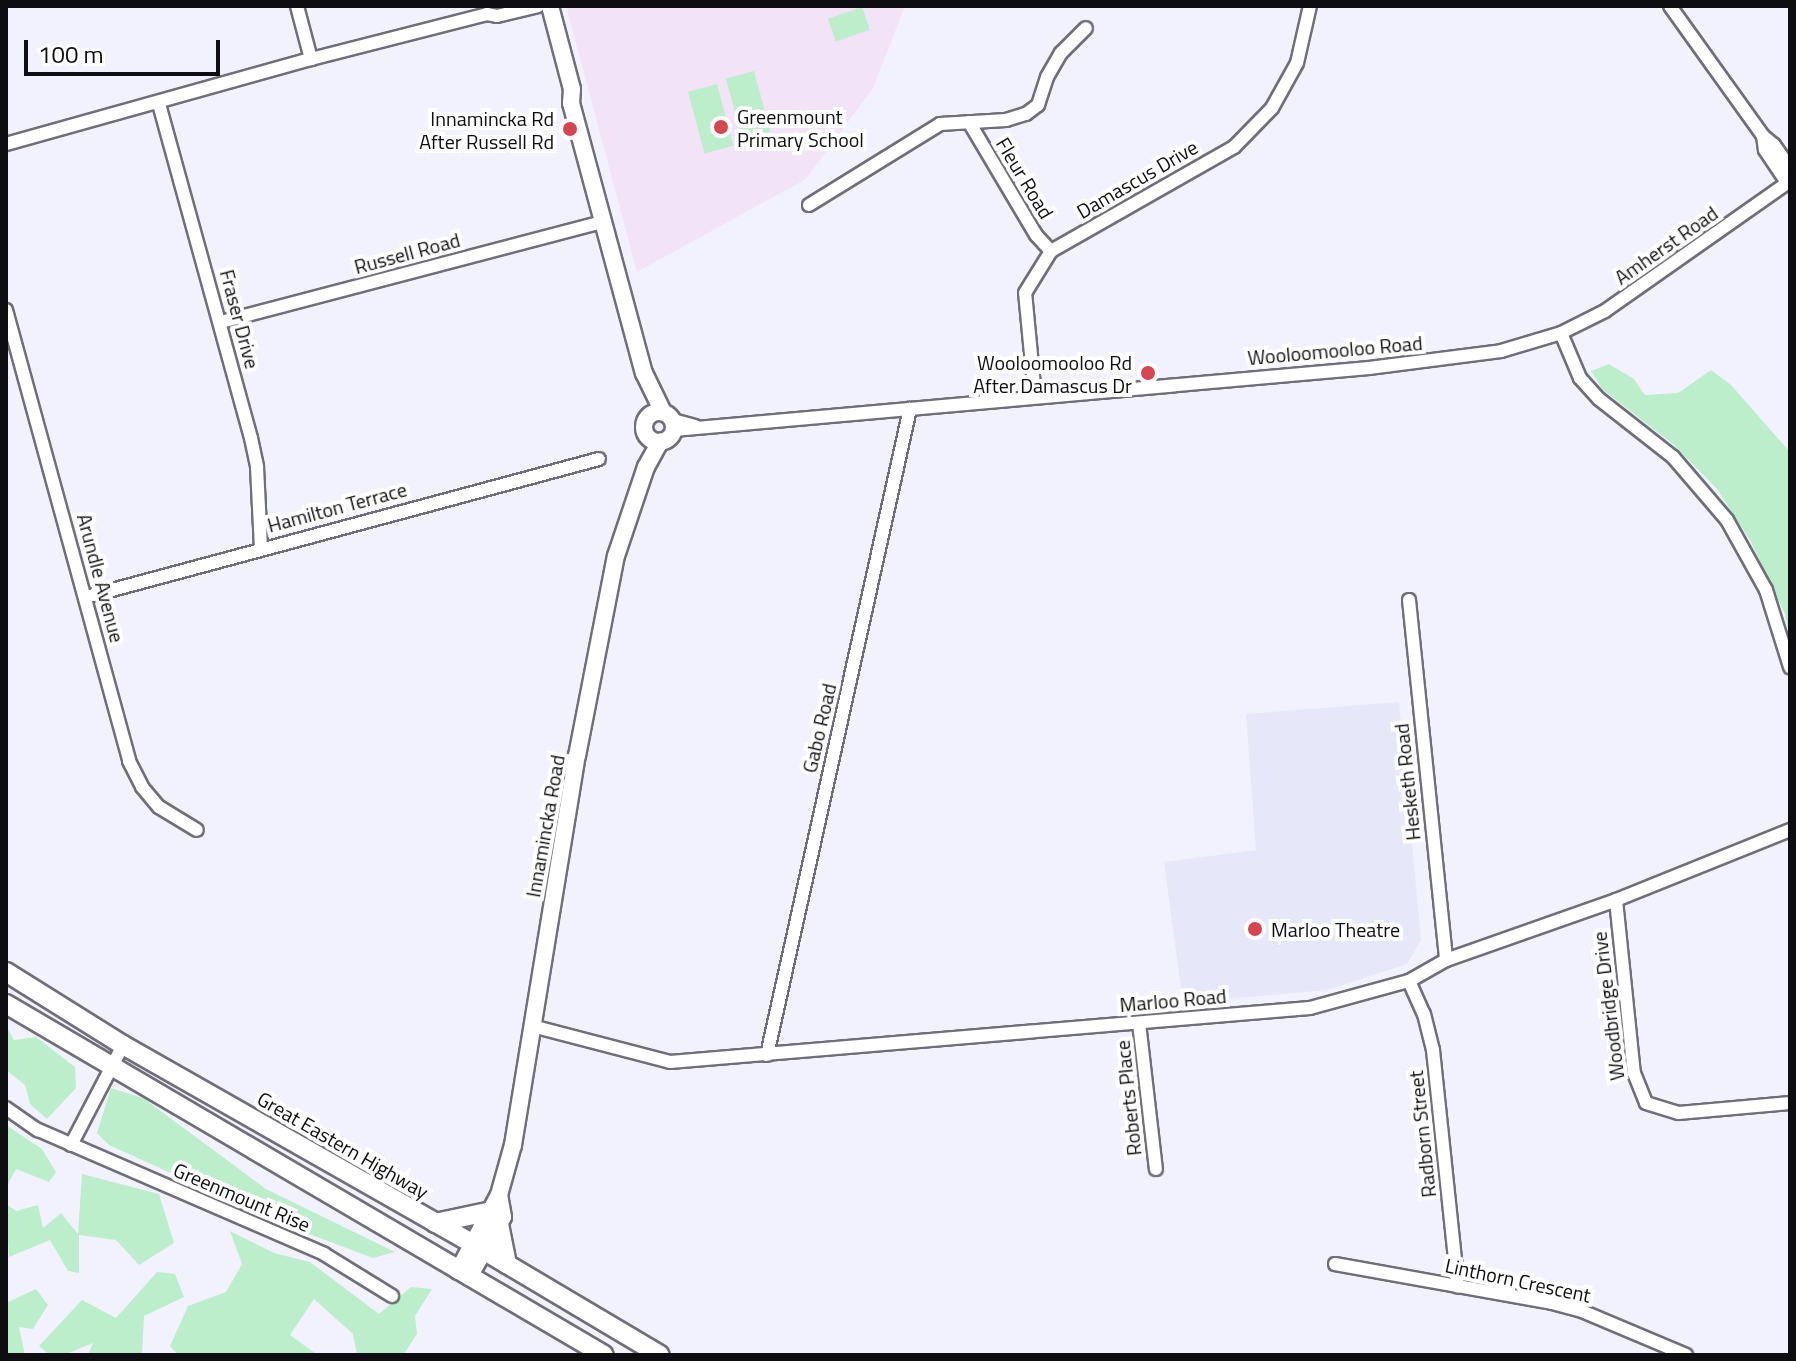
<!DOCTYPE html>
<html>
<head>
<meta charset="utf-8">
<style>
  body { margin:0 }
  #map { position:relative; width:1796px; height:1361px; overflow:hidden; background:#f2f2fe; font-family:"Titillium Web",sans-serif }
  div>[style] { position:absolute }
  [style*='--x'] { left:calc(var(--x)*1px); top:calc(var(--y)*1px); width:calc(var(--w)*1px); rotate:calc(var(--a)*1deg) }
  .built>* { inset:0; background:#e7e7fa }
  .education>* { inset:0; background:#f2e3f6 }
  .green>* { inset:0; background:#bceecc; transform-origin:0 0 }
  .roads { filter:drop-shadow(2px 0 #706f79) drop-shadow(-2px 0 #706f79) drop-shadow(0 2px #706f79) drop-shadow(0 -2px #706f79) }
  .minor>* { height:12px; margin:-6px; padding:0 6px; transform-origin:6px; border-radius:6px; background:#fff }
  .major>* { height:16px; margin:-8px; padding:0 8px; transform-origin:8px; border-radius:8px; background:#fff }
  .major>.ring { margin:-8px; padding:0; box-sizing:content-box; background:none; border:16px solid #fff; border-radius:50% }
  .highway>* { height:18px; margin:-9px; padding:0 9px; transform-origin:9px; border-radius:9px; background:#fff }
  .dots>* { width:22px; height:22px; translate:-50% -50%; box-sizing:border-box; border:4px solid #fff; border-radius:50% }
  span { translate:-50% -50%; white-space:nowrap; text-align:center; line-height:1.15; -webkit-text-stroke:8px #fff; paint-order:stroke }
  .poi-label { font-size:20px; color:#0e0e12 }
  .left { translate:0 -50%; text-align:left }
  .right { translate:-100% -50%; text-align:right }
  .street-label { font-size:20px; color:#0e0e12 }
  .frame { position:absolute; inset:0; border:8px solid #0e0e12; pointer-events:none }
  .scale { position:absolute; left:24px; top:40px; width:196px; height:36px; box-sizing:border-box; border:4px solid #0e0e12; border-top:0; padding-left:10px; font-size:24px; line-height:28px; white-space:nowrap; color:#0e0e12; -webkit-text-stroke:6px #fff; paint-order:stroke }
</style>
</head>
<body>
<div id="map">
  <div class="built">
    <div style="clip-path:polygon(1399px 702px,1421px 940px,1407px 964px,1327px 990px,1183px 1003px,1164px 862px,1256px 850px,1246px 714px)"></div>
  </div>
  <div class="education">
    <div style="clip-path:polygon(566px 6px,905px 6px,873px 88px,806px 179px,637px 272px)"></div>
  </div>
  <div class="green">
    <div style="left:862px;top:7px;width:24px;height:36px;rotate:71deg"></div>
    <div style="left:754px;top:71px;width:63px;height:29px;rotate:75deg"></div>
    <div style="left:717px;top:84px;width:64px;height:30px;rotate:75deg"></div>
    <div style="clip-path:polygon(1609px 364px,1634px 379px,1645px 395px,1678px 393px,1711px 370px,1731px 385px,1790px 452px,1790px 638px,1785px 614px,1750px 540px,1717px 489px,1674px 445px,1602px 389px,1591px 371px)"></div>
    <div style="clip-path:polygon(6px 1026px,14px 1040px,36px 1037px,75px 1067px,76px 1088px,47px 1119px,30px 1104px,25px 1085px,6px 1070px)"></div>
    <div style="clip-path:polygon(111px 1088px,143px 1098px,266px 1189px,395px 1252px,373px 1258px,285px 1225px,109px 1145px,97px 1133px)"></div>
    <div style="clip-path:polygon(6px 1125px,42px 1149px,56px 1172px,49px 1182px,16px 1169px,6px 1188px)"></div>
    <div style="clip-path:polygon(82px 1174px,159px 1194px,174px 1243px,139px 1265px,116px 1240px,79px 1235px,79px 1273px,68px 1271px,50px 1240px,9px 1257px,6px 1204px,16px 1211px,38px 1205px,43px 1228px,61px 1213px,78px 1234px)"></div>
    <div style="clip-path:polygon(230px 1231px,274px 1253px,310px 1262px,379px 1314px,411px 1287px,432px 1289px,415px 1316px,417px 1334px,403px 1355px,357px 1355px,353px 1334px,314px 1299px,290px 1335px,318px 1355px,178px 1355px,170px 1346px,188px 1306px,226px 1292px,242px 1264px)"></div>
    <div style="clip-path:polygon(157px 1272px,175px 1274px,184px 1297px,144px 1316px,142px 1355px,88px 1355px,93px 1343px,64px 1355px,50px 1355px,39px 1346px,82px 1300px,116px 1318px)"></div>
    <div style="clip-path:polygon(36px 1289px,48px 1305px,33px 1329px,19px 1327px,25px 1355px,6px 1355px,6px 1303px)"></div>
  </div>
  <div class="roads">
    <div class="minor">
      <div style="--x:297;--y:6;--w:55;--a:75.2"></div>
      <div style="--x:1670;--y:6;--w:160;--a:54.4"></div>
      <div style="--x:1763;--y:136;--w:14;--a:39"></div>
      <div style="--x:1774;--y:145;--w:28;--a:55"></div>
      <div style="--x:159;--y:104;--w:346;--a:74.6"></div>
      <div style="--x:251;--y:438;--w:30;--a:78"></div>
      <div style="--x:257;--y:467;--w:81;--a:87.2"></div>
      <div style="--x:969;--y:122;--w:131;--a:59.3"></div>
      <div style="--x:1036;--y:235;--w:22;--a:47"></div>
      <div style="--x:1763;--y:136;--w:14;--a:82"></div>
      <div style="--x:1765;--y:150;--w:40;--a:56"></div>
      <div style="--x:6;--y:144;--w:317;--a:-15.6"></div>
      <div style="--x:311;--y:59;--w:182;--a:-14.3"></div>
      <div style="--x:487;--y:14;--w:10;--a:11"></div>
      <div style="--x:497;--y:16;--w:42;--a:-13.7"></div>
      <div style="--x:809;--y:205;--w:154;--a:-31.7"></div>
      <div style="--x:940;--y:124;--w:66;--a:-3.5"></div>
      <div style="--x:1006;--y:120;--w:21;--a:-17"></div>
      <div style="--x:1026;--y:114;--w:15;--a:-37"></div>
      <div style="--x:1038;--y:105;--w:29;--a:-72"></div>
      <div style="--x:1047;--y:77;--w:28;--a:-60"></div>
      <div style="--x:1061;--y:53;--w:35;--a:-45"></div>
      <div style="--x:6;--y:310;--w:467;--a:74.7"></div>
      <div style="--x:129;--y:761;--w:29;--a:63"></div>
      <div style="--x:142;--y:787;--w:26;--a:50"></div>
      <div style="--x:159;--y:807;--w:44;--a:31.2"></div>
      <div style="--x:221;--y:322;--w:395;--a:-14.7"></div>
      <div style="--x:1561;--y:333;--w:49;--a:67.1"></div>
      <div style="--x:1580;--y:378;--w:28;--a:48"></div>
      <div style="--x:1599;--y:399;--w:94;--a:38.1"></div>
      <div style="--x:1673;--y:457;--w:83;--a:49.4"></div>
      <div style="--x:1727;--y:520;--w:80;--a:60.9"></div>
      <div style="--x:1766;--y:590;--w:81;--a:72.7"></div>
      <div style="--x:1035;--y:396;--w:103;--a:-95.5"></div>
      <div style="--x:1025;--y:293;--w:49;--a:-58.2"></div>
      <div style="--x:1051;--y:251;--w:210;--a:-29.6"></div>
      <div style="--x:1234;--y:147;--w:54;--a:-45.7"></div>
      <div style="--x:1272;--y:108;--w:51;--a:-60.9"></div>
      <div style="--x:1297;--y:63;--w:58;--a:-77.2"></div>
      <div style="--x:673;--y:420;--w:23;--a:15"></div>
      <div style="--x:674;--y:430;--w:698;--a:-5.1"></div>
      <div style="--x:1369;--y:368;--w:133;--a:-7.3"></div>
      <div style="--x:1501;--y:351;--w:63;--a:-16.7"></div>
      <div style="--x:1561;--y:333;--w:49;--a:-26.6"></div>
      <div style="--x:1605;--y:311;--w:226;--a:-35.1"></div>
      <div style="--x:86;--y:597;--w:531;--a:-15.06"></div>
      <div style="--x:1409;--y:600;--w:362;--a:84.1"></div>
      <div style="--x:1616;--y:900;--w:174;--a:84.1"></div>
      <div style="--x:1634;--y:1073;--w:32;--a:68"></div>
      <div style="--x:1646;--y:1103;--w:34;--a:17"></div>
      <div style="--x:1679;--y:1113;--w:111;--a:-5.1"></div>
      <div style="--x:1409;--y:981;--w:36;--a:66"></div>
      <div style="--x:1424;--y:1014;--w:37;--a:76"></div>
      <div style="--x:1433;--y:1050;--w:238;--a:84"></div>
      <div style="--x:1139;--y:1023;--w:147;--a:83.4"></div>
      <div style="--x:532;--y:1026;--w:143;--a:14.6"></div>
      <div style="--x:670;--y:1062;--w:642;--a:-4.82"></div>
      <div style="--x:1310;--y:1008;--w:103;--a:-15.3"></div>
      <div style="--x:1409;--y:981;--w:43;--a:-29.6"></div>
      <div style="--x:1446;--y:960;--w:180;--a:-19.4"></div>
      <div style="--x:1616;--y:900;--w:188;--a:-21.9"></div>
      <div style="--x:767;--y:1055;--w:662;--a:-77.52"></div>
      <div style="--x:6;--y:1108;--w:39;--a:35"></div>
      <div style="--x:38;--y:1130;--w:312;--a:23.4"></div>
      <div style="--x:324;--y:1254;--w:80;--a:31.7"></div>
      <div style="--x:71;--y:1145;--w:113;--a:-62.5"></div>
      <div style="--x:1335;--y:1264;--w:220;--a:10.2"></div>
      <div style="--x:1552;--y:1303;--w:31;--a:15"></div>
      <div style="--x:1582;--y:1311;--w:113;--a:22.9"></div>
    </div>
    <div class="major">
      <div style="--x:550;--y:6;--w:86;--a:75.2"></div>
      <div style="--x:572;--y:89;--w:14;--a:94"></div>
      <div style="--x:571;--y:103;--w:280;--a:74.9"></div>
      <div style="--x:644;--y:373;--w:43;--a:64"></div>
      <div class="ring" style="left:644px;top:412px;width:14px;height:14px"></div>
      <div style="--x:458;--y:1271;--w:86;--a:-61.7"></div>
      <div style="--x:499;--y:1195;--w:52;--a:-74.4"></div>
      <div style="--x:513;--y:1145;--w:394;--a:-80.7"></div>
      <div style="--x:577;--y:756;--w:204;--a:-79"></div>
      <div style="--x:616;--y:556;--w:94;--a:-71.4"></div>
      <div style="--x:646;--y:467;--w:29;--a:-61"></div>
      <div style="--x:469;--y:1277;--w:69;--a:-60.5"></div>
      <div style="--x:503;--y:1217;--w:22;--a:-100"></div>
    </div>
    <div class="highway">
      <div style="--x:6;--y:972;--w:138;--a:32"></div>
      <div style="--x:123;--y:1045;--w:403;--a:29.6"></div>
      <div style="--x:473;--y:1244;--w:217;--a:30.7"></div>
      <div style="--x:6;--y:1004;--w:693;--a:30.41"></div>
      <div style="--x:435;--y:1223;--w:53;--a:-11.9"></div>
      <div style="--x:499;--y:1224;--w:41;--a:78.7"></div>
    </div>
  </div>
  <div class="dots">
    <div style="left:721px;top:127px;background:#d64650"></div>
    <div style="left:570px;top:129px;background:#d64650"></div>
    <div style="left:1148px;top:373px;background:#d64650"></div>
    <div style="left:1255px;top:929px;background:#d64650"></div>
  </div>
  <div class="poi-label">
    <span class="left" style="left:737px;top:128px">Greenmount<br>Primary School</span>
    <span class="right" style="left:554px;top:130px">Innamincka Rd<br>After Russell Rd</span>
    <span class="right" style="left:1132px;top:374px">Wooloomooloo Rd<br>After Damascus Dr</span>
    <span class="left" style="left:1271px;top:929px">Marloo Theatre</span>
  </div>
  <div class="street-label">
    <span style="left:1025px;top:178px;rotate:59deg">Fleur Road</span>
    <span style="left:1137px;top:179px;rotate:-30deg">Damascus Drive</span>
    <span style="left:1666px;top:245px;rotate:-35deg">Amherst Road</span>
    <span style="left:407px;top:253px;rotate:-15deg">Russell Road</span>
    <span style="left:240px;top:319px;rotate:75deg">Fraser Drive</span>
    <span style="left:1335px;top:350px;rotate:-5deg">Wooloomooloo Road</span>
    <span style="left:337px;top:507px;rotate:-15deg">Hamilton Terrace</span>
    <span style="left:101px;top:578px;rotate:75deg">Arundle Avenue</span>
    <span style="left:819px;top:728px;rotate:-77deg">Gabo Road</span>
    <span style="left:1407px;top:782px;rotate:-96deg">Hesketh Road</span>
    <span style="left:545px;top:826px;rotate:-80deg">Innamincka Road</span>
    <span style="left:1173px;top:1000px;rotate:-5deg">Marloo Road</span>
    <span style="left:1608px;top:1006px;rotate:-97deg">Woodbridge Drive</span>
    <span style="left:1128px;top:1098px;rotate:-96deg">Roberts Place</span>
    <span style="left:1422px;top:1134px;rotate:-96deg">Radborn Street</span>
    <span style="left:343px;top:1145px;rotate:30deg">Great Eastern Highway</span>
    <span style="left:242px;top:1197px;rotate:23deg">Greenmount Rise</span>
    <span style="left:1518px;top:1280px;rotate:12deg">Linthorn Crescent</span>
  </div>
  <div class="frame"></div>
  <div class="scale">100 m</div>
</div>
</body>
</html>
